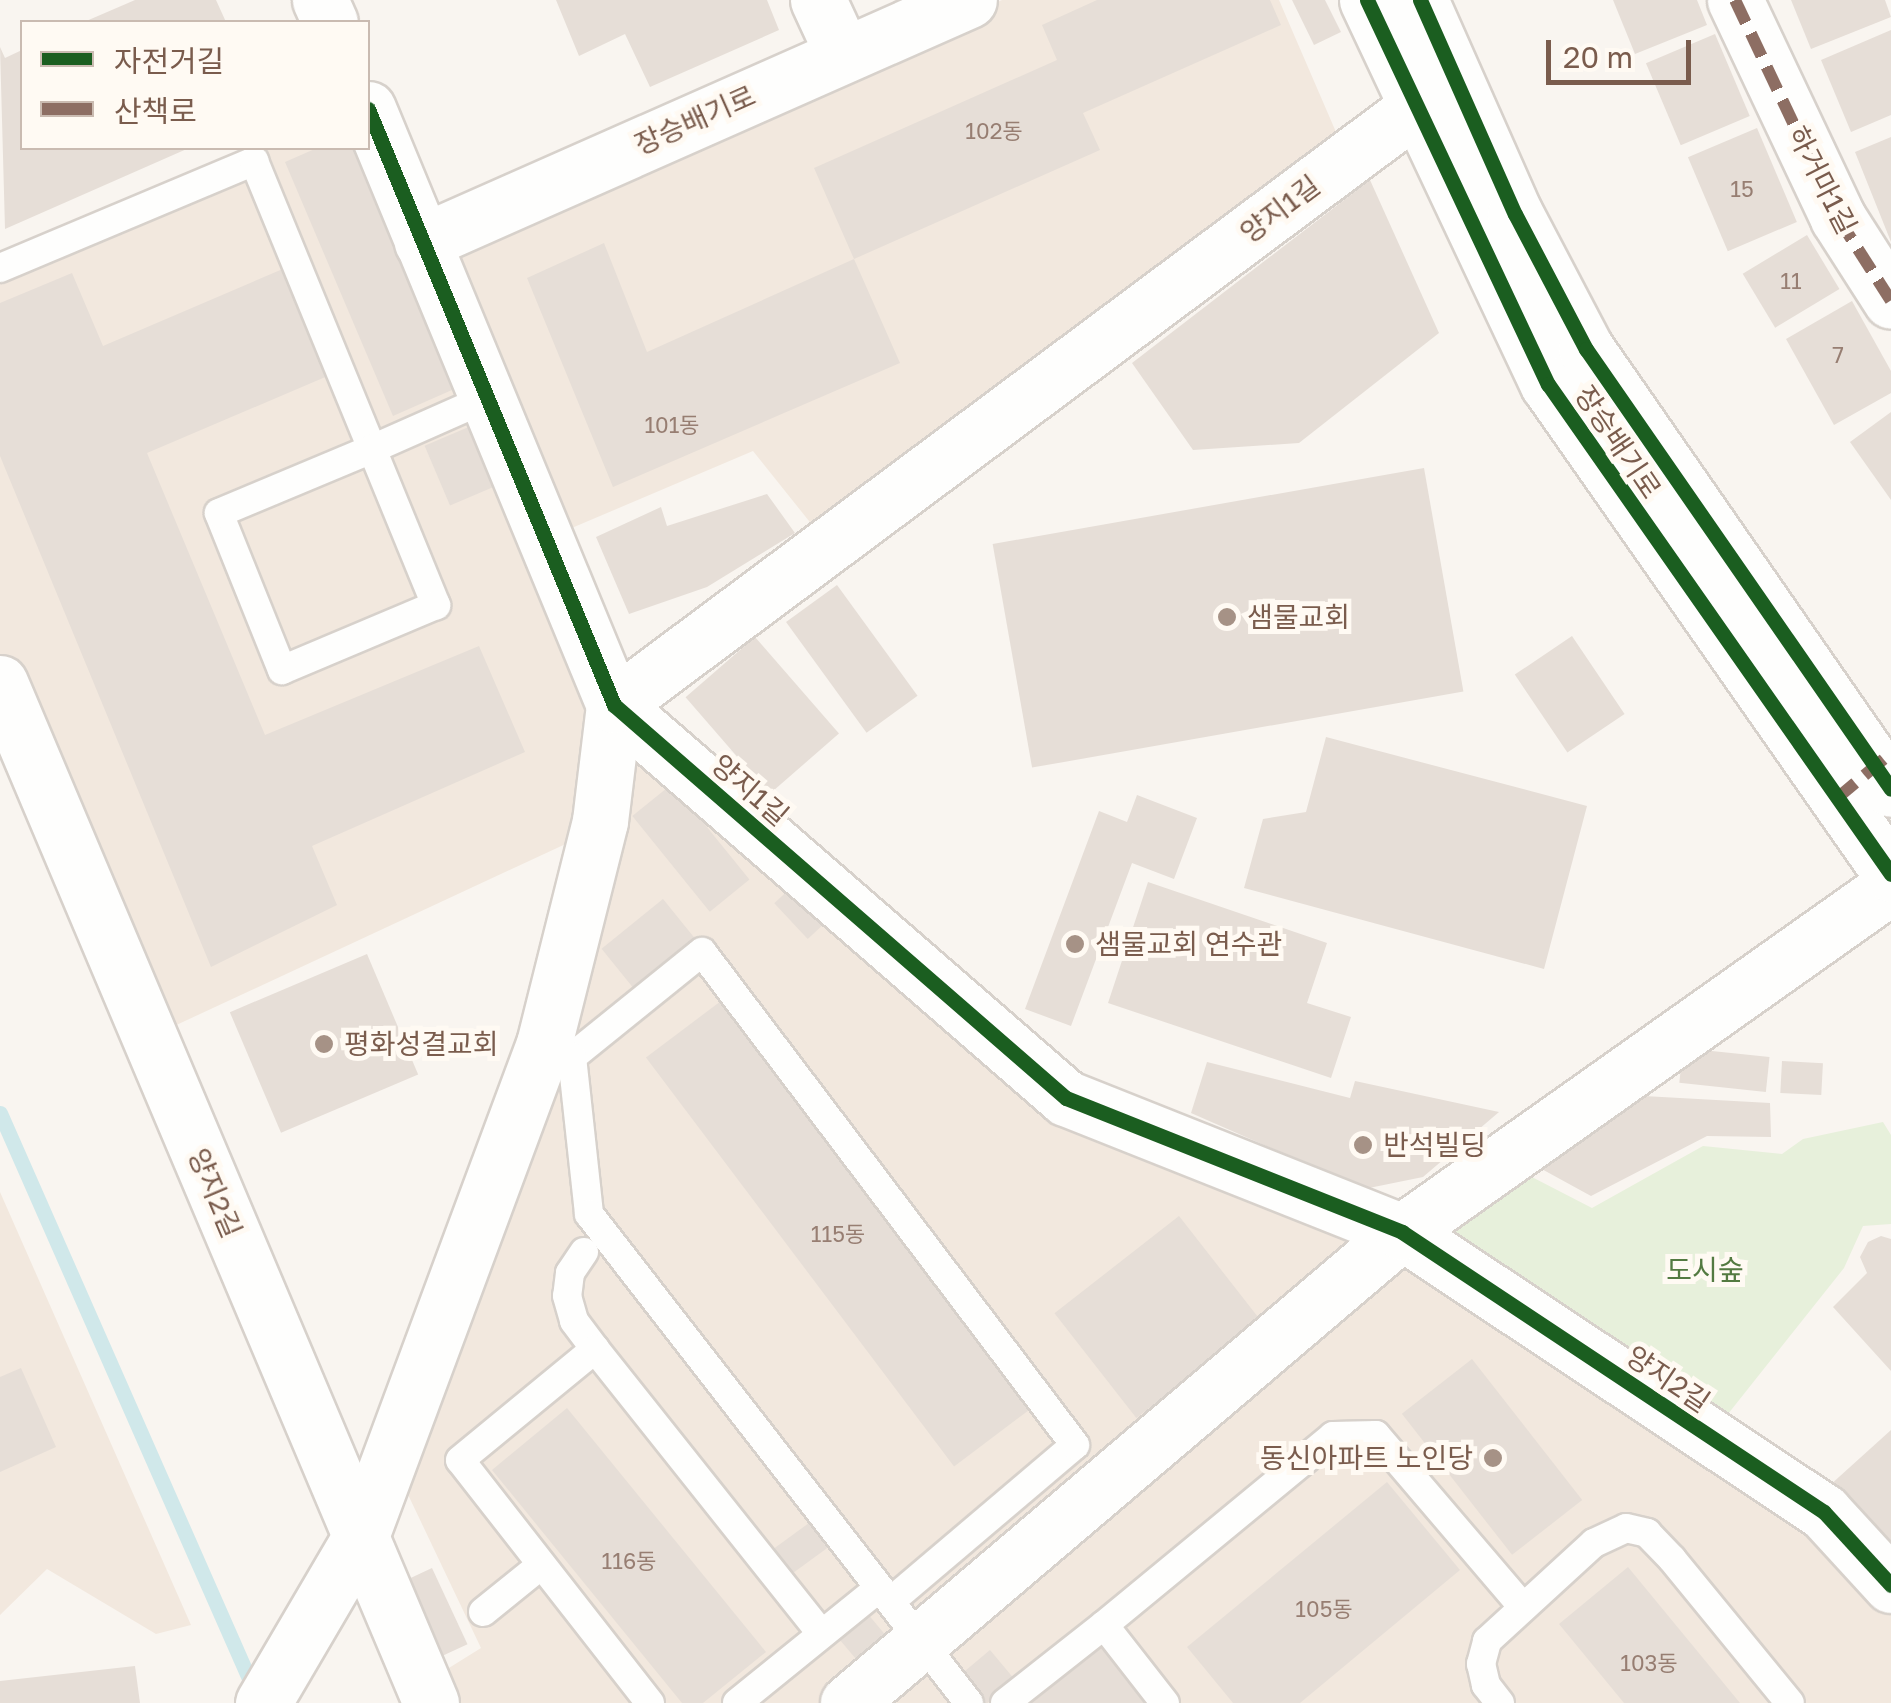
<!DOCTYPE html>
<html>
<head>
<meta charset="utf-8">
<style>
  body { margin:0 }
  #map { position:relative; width:1891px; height:1703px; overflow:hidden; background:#f9f5f0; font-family:"Golos Text","Noto Sans KR",sans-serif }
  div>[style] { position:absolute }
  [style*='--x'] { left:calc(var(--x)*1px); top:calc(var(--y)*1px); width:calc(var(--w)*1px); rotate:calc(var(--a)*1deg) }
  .residential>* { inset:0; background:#f2e8de }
  .green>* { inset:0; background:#e7f0db }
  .stream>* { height:15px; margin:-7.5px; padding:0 7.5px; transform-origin:7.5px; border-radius:7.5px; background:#d0e8ea }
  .building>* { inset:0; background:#e6ded7; transform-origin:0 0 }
  .roads { filter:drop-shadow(2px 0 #d7d1cb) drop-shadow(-2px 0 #d7d1cb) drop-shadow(0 2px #d7d1cb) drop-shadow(0 -2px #d7d1cb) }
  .lane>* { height:28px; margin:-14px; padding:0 14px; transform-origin:14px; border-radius:14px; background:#fefefd }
  .street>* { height:55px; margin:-27.5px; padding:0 27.5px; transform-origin:27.5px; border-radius:27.5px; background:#fefefd }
  .secondary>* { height:55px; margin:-27.5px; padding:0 27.5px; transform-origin:27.5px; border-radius:27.5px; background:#fefefd }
  .quiet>* { height:12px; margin-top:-6px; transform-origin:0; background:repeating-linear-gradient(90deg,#8d6e63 0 25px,transparent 0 37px) }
  .cycleway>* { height:15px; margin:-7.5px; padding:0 7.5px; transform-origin:7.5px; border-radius:7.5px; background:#1b5e20 }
  .dots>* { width:28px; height:28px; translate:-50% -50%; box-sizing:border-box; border:5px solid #fffaf3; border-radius:50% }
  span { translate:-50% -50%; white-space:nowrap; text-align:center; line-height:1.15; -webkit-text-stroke:10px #fffaf3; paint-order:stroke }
  .number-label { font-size:22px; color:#977e72 }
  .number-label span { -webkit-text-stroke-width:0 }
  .street-label { font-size:28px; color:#7a5c4d }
  .poi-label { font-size:28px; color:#7a5c4d }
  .left { translate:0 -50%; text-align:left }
  .right { translate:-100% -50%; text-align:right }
  .park-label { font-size:28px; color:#537a41 }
  .legend { position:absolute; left:20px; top:20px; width:350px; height:130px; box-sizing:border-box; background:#fffaf3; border:2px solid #cabbb1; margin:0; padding:12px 18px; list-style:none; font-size:30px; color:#7a5c4d }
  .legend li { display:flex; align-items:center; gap:20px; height:50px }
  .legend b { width:50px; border:2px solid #cabbb1 }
  .scale { position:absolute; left:1546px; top:40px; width:145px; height:45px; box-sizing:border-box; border:5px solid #7a5c4d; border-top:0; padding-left:12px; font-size:30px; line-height:35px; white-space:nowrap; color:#7a5c4d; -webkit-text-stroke:8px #fffaf3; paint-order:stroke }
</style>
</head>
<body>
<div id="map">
  <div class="residential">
    <div style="clip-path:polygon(1002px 0,1279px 0,1339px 139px,817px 531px,753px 451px,560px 533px,439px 249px)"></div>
    <div style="clip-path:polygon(271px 148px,368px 148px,605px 707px,585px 835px,157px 1034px,0 663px,0 260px)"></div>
    <div style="clip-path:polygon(623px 728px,1064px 1112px,1387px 1235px,1816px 1523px,1891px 1605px,1891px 1703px,448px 1703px,436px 1676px,481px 1648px,402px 1482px)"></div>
    <div style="clip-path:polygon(0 1192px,191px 1625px,156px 1634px,47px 1569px,0 1615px)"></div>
  </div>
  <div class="green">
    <div style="clip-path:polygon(1883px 1122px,1891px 1135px,1891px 1224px,1863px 1226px,1844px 1268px,1728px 1414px,1447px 1235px,1528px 1175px,1592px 1208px,1703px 1146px,1782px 1154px,1803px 1139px)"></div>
  </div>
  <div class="stream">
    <div style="--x:0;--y:1113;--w:630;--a:66.24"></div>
  </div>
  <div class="building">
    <div style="clip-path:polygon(135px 0,216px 0,226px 22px,84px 22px)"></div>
    <div style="clip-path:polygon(556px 0,767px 0,779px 30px,650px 87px,625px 34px,579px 56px)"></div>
    <div style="clip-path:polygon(1097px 0,1270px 0,1281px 25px,1083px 113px,1100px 150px,854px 259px,900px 363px,613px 487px,527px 278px,604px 243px,647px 352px,854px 259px,814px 168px,1057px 60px,1042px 25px)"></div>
    <div style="clip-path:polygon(1292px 0,1325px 0,1341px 32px,1314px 45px)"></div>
    <div style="clip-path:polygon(1613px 0,1697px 0,1707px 25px,1635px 54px)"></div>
    <div style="clip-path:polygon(1791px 0,1885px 0,1891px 17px,1811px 49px)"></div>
    <div style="clip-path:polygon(1891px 30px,1891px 115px,1851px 132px,1821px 60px)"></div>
    <div style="left:1715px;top:34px;width:89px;height:75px;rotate:67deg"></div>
    <div style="clip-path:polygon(0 47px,5px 58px,22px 50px,22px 148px,189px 148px,5px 229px)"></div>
    <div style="left:1757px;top:128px;width:102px;height:75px;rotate:67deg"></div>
    <div style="clip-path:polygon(1891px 137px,1891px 242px,1855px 152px)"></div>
    <div style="clip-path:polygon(317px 148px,359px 148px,461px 386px,393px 416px,285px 162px)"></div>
    <div style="clip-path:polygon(1370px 180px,1439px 333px,1299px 443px,1193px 450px,1132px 363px)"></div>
    <div style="left:1807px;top:235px;width:63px;height:75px;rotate:59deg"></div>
    <div style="clip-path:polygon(285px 268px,330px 375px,147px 453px,265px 735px,479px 646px,525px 752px,312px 846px,337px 905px,211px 967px,0 456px,0 303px,72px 273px,103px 346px)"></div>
    <div style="clip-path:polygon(1852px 301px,1891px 371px,1891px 393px,1834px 425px,1786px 339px)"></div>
    <div style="clip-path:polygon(1891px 412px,1891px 500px,1850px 442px)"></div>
    <div style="left:478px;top:423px;width:65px;height:58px;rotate:67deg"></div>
    <div style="left:1424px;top:468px;width:227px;height:438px;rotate:80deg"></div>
    <div style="clip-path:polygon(767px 494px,795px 533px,707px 587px,629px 614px,596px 537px,661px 507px,667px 526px)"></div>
    <div style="left:837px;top:585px;width:137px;height:63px;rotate:54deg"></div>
    <div style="left:1572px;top:636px;width:94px;height:69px;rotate:56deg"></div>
    <div style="left:755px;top:637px;width:128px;height:92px;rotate:49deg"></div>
    <div style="clip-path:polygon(1326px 737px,1587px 806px,1544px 969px,1244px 888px,1263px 819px,1306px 812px)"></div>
    <div style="left:672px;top:784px;width:123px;height:51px;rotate:51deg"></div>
    <div style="clip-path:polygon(1137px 795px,1197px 818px,1174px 879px,1132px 863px,1071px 1026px,1025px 1009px,1099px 811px,1127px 822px)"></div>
    <div style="left:797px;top:882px;width:49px;height:31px;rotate:47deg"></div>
    <div style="clip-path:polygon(1148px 882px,1327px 943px,1307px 1003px,1351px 1017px,1331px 1078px,1108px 1003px)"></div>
    <div style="left:663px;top:899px;width:53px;height:79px;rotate:51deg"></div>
    <div style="left:367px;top:954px;width:131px;height:149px;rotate:67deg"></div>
    <div style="left:721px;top:1001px;width:512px;height:94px;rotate:53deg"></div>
    <div style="left:1683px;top:1048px;width:87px;height:35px;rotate:6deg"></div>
    <div style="left:1782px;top:1061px;width:41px;height:32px;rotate:3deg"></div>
    <div style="clip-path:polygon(1207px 1062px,1350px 1098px,1355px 1081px,1499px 1112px,1423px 1177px,1364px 1189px,1191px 1113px)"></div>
    <div style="clip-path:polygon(1626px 1095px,1770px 1103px,1771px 1137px,1707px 1136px,1591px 1196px,1538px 1167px)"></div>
    <div style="left:1179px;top:1216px;width:133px;height:158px;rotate:52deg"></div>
    <div style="clip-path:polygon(1881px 1236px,1891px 1239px,1891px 1371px,1833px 1307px,1867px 1273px,1860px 1257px,1868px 1242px)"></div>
    <div style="left:1472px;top:1359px;width:179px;height:89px;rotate:52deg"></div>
    <div style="clip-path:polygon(21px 1368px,56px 1447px,0 1472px,0 1377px)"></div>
    <div style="clip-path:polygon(567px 1408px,766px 1652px,703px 1703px,682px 1703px,492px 1470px)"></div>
    <div style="clip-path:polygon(1891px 1430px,1891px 1552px,1829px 1486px)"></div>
    <div style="clip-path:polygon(1387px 1482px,1460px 1570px,1300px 1703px,1233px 1703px,1187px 1647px)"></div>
    <div style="left:809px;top:1523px;width:31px;height:50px;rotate:54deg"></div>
    <div style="clip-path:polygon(1628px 1567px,1740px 1703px,1624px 1703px,1559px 1624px)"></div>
    <div style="left:432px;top:1568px;width:84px;height:43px;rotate:65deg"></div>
    <div style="left:867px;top:1613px;width:39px;height:38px;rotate:50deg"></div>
    <div style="clip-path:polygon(1099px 1641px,1150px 1703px,1023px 1703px)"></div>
    <div style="left:990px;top:1650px;width:39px;height:38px;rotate:50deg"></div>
    <div style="clip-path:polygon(135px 1666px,140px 1703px,0 1703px,0 1681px)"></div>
  </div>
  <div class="roads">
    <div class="lane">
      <div style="--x:0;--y:268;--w:276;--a:-22.8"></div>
      <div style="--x:254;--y:161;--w:311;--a:67.7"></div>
      <div style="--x:372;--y:449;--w:169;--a:67.7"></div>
      <div style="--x:436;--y:605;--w:167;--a:157.1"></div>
      <div style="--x:282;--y:670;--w:169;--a:-111.9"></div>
      <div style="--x:219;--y:513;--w:166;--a:-22.7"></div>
      <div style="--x:372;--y:449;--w:126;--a:-23.9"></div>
      <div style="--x:584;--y:1252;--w:25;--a:124"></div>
      <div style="--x:570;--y:1273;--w:23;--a:97"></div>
      <div style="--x:567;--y:1296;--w:26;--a:74"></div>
      <div style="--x:574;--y:1321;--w:35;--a:53"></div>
      <div style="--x:891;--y:1601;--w:241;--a:-40.3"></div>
      <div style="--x:1075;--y:1445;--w:618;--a:-127.11"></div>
      <div style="--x:702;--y:952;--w:167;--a:141.1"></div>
      <div style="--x:572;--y:1057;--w:158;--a:83.8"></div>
      <div style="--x:589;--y:1214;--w:619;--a:52.15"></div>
      <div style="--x:483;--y:1612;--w:73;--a:-38.9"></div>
      <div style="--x:1104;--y:1625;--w:297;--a:-39.5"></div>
      <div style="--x:1333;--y:1436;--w:43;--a:-1.3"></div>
      <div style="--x:1376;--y:1435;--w:226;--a:49.5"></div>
      <div style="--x:650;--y:1703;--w:308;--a:-128"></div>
      <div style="--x:460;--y:1460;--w:175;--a:-39.4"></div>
      <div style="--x:595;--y:1349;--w:364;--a:51.5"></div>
      <div style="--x:737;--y:1703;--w:183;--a:-39"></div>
      <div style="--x:1005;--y:1703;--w:126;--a:-38.2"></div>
      <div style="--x:1104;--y:1625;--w:99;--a:52"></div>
      <div style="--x:1500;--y:1703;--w:23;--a:-128"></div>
      <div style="--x:1486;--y:1685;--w:22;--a:-103"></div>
      <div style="--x:1481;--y:1664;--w:24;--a:-75"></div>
      <div style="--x:1487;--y:1641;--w:145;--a:-42.5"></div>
      <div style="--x:1594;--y:1543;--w:35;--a:-25"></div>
      <div style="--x:1626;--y:1528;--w:22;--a:13"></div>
      <div style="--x:1647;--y:1533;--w:36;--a:46"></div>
      <div style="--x:1672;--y:1559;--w:186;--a:50.7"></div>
    </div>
    <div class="street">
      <div style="--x:320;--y:0;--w:24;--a:66"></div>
      <div style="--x:818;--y:0;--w:60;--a:65.2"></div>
      <div style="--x:1735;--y:0;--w:241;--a:64.7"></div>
      <div style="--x:1838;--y:218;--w:98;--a:57.4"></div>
      <div style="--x:368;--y:109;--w:645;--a:67.57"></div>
      <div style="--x:614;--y:705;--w:599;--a:41.01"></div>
      <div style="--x:1066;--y:1098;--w:362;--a:21.7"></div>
      <div style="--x:1402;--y:1232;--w:506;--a:33.56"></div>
      <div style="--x:1824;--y:1512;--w:99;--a:47.5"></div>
      <div style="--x:422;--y:242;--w:598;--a:-23.87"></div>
      <div style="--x:0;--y:683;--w:1107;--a:67.09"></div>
      <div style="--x:263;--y:1703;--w:194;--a:-59.6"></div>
      <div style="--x:361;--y:1536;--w:525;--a:-69.6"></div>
      <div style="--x:544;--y:1044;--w:230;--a:-75.9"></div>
      <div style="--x:600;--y:821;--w:117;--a:-83.1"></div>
      <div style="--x:614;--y:705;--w:1001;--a:-36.68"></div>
      <div style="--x:848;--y:1703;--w:727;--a:-40.37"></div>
      <div style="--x:1402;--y:1232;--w:599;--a:-35.28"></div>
    </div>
    <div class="secondary">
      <div style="--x:1367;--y:0;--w:425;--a:64.8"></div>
      <div style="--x:1548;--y:384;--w:598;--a:55.01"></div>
      <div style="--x:1420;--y:0;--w:234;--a:66.1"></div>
      <div style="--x:1515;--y:214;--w:153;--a:62.3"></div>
      <div style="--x:1586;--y:349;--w:535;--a:55.27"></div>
    </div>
  </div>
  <div class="quiet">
    <div style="--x:1735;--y:0;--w:241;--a:64.7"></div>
    <div style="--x:1838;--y:218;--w:98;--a:57.4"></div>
    <div style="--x:1836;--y:799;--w:72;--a:-39.9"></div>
  </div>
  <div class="cycleway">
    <div style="--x:1367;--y:0;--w:425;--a:64.8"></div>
    <div style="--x:1548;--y:384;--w:598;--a:55.01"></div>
    <div style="--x:1420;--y:0;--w:234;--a:66.1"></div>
    <div style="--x:1515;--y:214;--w:153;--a:62.3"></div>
    <div style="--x:1586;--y:349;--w:535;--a:55.27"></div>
    <div style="--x:368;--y:109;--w:645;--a:67.57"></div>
    <div style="--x:614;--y:705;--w:599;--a:41.01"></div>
    <div style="--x:1066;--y:1098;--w:362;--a:21.7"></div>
    <div style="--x:1402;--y:1232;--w:506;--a:33.56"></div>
    <div style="--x:1824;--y:1512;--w:99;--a:47.5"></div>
  </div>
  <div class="dots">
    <div style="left:1227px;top:617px;background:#a69286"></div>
    <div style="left:1075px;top:944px;background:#a69286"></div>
    <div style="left:324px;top:1044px;background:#a69286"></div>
    <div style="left:1363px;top:1145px;background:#a69286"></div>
    <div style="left:1493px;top:1458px;background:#a69286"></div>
  </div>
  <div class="number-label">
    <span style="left:994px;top:131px">102동</span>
    <span style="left:1742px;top:189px">15</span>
    <span style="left:1791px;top:281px">11</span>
    <span style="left:1838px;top:355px">7</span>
    <span style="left:672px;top:425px">101동</span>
    <span style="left:838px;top:1234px">115동</span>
    <span style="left:629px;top:1561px">116동</span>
    <span style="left:1324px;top:1609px">105동</span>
    <span style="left:1649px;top:1663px">103동</span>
  </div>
  <div class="street-label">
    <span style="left:695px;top:120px;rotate:-24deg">장승배기로</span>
    <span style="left:1822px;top:180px;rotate:63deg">하거마1길</span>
    <span style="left:1280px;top:209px;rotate:-37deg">양지1길</span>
    <span style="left:1618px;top:442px;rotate:56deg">장승배기로</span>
    <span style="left:750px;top:790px;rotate:41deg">양지1길</span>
    <span style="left:215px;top:1193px;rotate:67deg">양지2길</span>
    <span style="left:1668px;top:1379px;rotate:34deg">양지2길</span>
  </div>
  <div class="poi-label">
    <span class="left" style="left:1247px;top:617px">샘물교회</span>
    <span class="left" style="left:1095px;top:944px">샘물교회 연수관</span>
    <span class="left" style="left:344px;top:1044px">평화성결교회</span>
    <span class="left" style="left:1383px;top:1145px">반석빌딩</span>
    <span class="right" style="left:1473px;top:1458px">동신아파트 노인당</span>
  </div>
  <div class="park-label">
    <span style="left:1705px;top:1270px">도시숲</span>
  </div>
  <ul class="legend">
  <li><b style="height:12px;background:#1b5e20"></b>자전거길</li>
  <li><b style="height:12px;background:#8d6e63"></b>산책로</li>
  </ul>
  <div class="scale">20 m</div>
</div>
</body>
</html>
